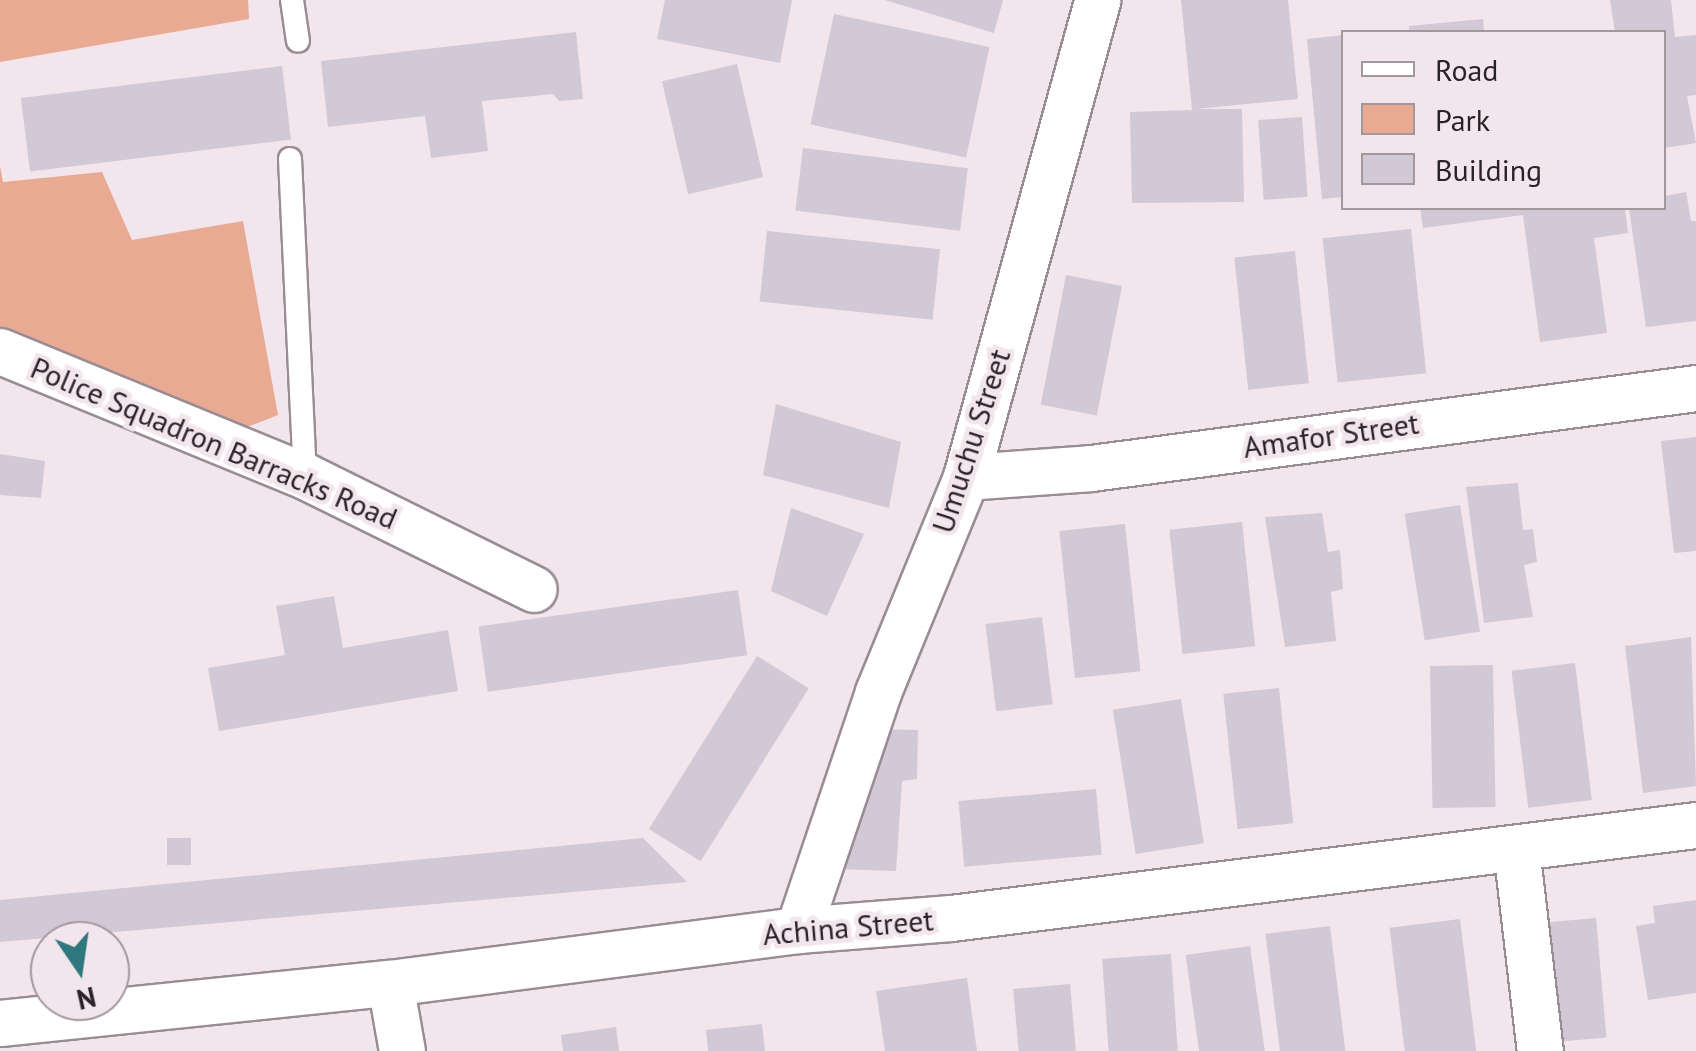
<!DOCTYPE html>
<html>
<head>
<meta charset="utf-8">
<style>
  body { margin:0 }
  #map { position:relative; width:1696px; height:1051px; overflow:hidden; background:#f3e5ec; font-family:"PT Sans",sans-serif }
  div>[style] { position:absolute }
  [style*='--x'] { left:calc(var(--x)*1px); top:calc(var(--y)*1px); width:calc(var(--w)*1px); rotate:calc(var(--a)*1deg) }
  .green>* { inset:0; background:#e9aa94 }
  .building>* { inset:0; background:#d1c9d5; transform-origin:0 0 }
  .roads { filter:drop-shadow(2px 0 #998c93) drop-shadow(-2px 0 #998c93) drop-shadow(0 2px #998c93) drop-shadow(0 -2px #998c93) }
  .lane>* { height:22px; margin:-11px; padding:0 11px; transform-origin:11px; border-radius:11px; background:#fff }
  .street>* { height:45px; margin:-22.5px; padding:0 22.5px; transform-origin:22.5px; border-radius:22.5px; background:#fff }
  span { translate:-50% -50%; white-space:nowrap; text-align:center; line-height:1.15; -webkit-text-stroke:9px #f3e5ec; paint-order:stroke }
  .street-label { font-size:30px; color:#282326 }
  .legend { position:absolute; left:1341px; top:30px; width:325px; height:180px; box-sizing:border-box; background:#f3e5ec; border:2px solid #a2979d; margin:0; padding:12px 18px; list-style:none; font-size:30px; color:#282326 }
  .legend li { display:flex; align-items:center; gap:20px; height:50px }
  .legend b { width:50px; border:2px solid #a2979d }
  .north { position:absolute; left:30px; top:921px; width:100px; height:100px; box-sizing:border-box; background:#f3e5ec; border:2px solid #a2979d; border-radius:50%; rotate:167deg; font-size:28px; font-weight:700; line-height:40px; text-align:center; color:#282326 }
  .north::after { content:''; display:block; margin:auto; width:35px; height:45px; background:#2e787d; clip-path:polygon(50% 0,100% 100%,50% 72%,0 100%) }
</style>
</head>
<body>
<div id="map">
  <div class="green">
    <div style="clip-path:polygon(0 0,248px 0,249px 19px,0 62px)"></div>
    <div style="clip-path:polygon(0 166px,3px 182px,102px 172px,132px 240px,243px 221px,278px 415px,232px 433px,0 340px)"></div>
  </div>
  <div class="building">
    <div style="clip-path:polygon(665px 0,792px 0,780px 63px,657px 39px)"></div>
    <div style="clip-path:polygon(885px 0,1003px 0,994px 33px)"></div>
    <div style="clip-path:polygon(1181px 0,1288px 0,1298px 99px,1196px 109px,1242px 109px,1244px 202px,1132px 203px,1130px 112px,1192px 110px)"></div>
    <div style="clip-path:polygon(1610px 0,1671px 0,1675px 37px,1696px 35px,1696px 95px,1687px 96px,1696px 143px,1664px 148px,1664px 32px,1615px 32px)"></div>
    <div style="left:834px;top:14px;width:159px;height:113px;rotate:12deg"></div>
    <div style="clip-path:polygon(1483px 19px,1484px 32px,1409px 32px,1409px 26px)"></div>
    <div style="clip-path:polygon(576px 32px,583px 99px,559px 101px,553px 94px,482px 101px,488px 151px,431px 158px,425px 116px,328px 127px,321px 61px)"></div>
    <div style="clip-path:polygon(1344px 35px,1344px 197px,1322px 199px,1307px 39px)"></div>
    <div style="left:737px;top:64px;width:116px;height:77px;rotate:77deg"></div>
    <div style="left:282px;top:66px;width:74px;height:263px;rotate:83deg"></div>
    <div style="left:1302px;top:117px;width:80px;height:44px;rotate:86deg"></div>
    <div style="left:803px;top:148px;width:166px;height:63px;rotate:7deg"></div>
    <div style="clip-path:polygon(1686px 192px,1691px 221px,1696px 221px,1696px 321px,1646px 327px,1629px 208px,1664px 208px,1664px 196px)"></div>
    <div style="clip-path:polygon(1420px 208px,1625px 208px,1628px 233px,1594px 238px,1607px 333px,1540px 342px,1523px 215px,1423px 228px)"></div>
    <div style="left:1411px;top:229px;width:145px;height:89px;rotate:84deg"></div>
    <div style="left:767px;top:231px;width:174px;height:71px;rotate:6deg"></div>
    <div style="left:1295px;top:251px;width:133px;height:61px;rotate:84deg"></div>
    <div style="left:1066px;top:275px;width:57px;height:132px;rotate:11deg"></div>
    <div style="clip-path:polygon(776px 404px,901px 442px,889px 508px,763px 475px)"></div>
    <div style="clip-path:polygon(1696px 437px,1696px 551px,1674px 553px,1661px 441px)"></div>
    <div style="clip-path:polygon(0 454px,45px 461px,41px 498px,0 495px)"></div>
    <div style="clip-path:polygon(1518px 483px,1523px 530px,1533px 529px,1537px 562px,1524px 565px,1533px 617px,1484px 623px,1466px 487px)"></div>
    <div style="left:1460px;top:505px;width:128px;height:56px;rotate:81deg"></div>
    <div style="clip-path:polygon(791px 508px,864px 534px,827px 616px,771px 591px)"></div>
    <div style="clip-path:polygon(1322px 513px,1328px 552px,1340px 550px,1343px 589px,1331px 592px,1336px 641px,1285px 647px,1265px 517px)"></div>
    <div style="left:1242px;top:522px;width:125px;height:73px;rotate:84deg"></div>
    <div style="left:1125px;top:524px;width:148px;height:66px;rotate:84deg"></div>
    <div style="left:738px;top:590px;width:66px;height:262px;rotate:82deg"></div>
    <div style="clip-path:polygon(334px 596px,343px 648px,448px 630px,458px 691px,219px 731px,208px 668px,285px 655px,276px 606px)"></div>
    <div style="left:1042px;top:617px;width:88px;height:57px;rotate:83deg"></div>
    <div style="clip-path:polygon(1691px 637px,1696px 786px,1643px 793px,1625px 646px)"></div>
    <div style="left:757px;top:656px;width:61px;height:204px;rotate:32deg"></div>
    <div style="left:1575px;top:663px;width:138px;height:64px;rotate:83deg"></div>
    <div style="left:1493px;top:665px;width:142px;height:63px;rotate:89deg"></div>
    <div style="left:1279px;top:688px;width:136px;height:56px;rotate:84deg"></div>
    <div style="left:1181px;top:699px;width:146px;height:69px;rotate:81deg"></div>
    <div style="clip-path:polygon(872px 729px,918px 730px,917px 779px,902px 781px,896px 871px,837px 869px)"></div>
    <div style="left:1096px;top:789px;width:66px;height:138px;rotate:85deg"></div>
    <div style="left:167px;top:838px;width:24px;height:27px"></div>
    <div style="clip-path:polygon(643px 838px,687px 882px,0 942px,0 900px)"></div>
    <div style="clip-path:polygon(1696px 900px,1696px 993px,1648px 1000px,1636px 926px,1655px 923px,1653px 906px)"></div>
    <div style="left:1596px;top:918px;width:120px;height:48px;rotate:85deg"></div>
    <div style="left:1460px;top:919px;width:133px;height:71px;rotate:83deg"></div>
    <div style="left:1330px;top:926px;width:126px;height:65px;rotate:83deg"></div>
    <div style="left:1250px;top:946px;width:106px;height:65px;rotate:82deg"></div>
    <div style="left:1171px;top:954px;width:97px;height:69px;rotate:86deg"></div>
    <div style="clip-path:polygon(967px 978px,977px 1051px,885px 1051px,876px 991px)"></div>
    <div style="left:1070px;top:984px;width:67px;height:57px;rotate:85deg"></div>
    <div style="clip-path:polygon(762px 1024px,765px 1051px,708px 1051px,706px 1030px)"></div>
    <div style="clip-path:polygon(616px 1027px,619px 1051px,563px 1051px,561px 1035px)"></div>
  </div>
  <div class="roads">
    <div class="lane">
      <div style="--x:292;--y:0;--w:41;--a:81.7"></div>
      <div style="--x:290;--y:159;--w:317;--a:87.3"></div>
    </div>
    <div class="street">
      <div style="--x:0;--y:351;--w:330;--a:22.3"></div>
      <div style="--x:305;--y:476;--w:255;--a:26.3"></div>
      <div style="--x:966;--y:477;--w:125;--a:-4.1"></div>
      <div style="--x:1091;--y:468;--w:610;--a:-7.53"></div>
      <div style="--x:1516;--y:848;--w:204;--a:83.3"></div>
      <div style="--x:798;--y:930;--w:251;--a:-71.4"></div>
      <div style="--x:878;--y:692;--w:232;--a:-67.7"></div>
      <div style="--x:966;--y:477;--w:495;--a:-74.6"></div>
      <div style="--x:390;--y:983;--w:69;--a:80"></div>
      <div style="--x:0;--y:1023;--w:392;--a:-5.9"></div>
      <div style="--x:390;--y:983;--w:411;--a:-7.4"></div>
      <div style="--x:798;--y:930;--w:153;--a:-4.5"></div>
      <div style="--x:951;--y:918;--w:751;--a:-7.12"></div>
    </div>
  </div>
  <div class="street-label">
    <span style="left:1331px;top:435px;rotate:-8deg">Amafor Street</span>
    <span style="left:971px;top:441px;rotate:-72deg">Umuchu Street</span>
    <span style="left:214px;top:443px;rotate:23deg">Police Squadron Barracks Road</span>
    <span style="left:848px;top:927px;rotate:-5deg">Achina Street</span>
  </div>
  <ul class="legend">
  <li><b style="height:12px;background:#fff"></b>Road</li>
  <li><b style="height:28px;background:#e9aa94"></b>Park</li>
  <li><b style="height:28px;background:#d1c9d5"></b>Building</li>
  </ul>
  <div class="north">N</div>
</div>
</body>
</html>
